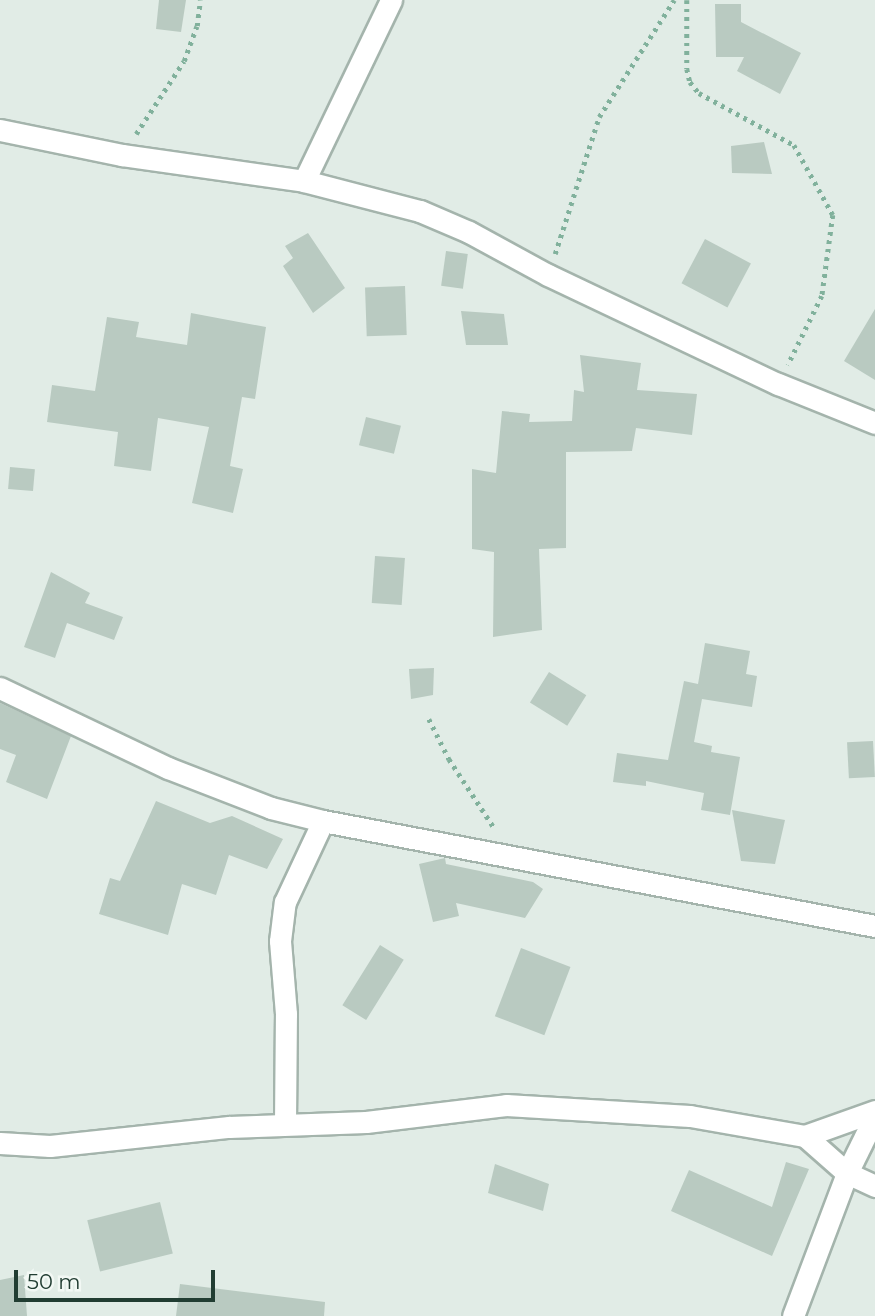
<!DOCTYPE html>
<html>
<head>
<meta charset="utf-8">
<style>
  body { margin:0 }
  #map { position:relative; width:875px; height:1316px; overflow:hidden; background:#e1ece6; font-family:Montserrat,sans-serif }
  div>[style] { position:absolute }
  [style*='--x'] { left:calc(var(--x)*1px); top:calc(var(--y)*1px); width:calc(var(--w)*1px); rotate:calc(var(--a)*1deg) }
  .building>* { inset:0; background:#b9cac1; transform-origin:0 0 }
  .path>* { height:4.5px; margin-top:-2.25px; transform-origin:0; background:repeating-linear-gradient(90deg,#81b19c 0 3.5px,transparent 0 8.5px) }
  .roads { filter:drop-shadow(2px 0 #a4b4ac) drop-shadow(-2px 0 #a4b4ac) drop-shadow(0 2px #a4b4ac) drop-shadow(0 -2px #a4b4ac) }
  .street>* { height:21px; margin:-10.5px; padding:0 10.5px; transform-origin:10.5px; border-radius:10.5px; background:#fff }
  span { translate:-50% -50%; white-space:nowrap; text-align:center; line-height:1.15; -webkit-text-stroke:5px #f2f8f4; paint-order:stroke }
  .scale { position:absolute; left:14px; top:1270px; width:201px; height:32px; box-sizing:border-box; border:4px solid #213d32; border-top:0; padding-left:9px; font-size:21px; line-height:24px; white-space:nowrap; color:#213d32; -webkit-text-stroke:5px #f2f8f4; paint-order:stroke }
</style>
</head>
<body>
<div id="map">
  <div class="building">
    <div style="clip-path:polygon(159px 0,186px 0,181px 32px,156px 29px)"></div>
    <div style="clip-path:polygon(715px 4px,741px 4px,741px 22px,801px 53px,780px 94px,737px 71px,744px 57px,716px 57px)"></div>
    <div style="clip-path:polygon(764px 142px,772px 174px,732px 173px,731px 146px)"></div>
    <div style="clip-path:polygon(308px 233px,345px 288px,313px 313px,283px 266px,293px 258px,285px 246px)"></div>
    <div style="left:705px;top:239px;width:52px;height:50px;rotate:28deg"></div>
    <div style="left:446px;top:251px;width:22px;height:35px;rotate:8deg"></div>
    <div style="left:405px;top:286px;width:49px;height:40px;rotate:88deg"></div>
    <div style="clip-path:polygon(875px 309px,875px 380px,844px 361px)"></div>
    <div style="clip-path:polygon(461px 311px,504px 314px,508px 345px,466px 345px)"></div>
    <div style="clip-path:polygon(191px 313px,266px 327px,255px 399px,242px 397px,230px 466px,243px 469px,233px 513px,192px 503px,209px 427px,158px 418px,151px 471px,114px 466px,118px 432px,47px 422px,52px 385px,95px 391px,107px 317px,139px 322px,136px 337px,187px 345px)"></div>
    <div style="clip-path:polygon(580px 355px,641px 363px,637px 390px,697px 394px,692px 435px,636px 428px,632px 451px,566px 452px,566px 548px,539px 549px,542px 630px,493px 637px,494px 552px,472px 549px,472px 469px,496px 473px,502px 411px,530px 414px,529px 422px,572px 421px,574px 390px,584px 392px)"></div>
    <div style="left:366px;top:417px;width:36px;height:29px;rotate:14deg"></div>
    <div style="left:10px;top:467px;width:25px;height:22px;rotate:5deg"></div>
    <div style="left:375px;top:556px;width:30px;height:47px;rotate:4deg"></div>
    <div style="clip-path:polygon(51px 572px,90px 593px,85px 603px,123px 617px,114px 640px,67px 623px,55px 658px,24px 647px)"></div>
    <div style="clip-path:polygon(705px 643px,750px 651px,746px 674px,757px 676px,752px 707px,702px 699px,694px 742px,712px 746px,711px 752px,740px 757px,730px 815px,701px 810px,704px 793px,646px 781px,646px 786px,613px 782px,617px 753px,668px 760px,684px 681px,698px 684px)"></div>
    <div style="clip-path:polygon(434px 668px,433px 695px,411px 699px,409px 669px)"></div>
    <div style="left:549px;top:672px;width:44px;height:36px;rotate:32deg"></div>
    <div style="clip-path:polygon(0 703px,71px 736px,47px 799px,6px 782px,16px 755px,0 749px)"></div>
    <div style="left:873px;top:741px;width:36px;height:26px;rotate:87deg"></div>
    <div style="clip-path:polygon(156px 801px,210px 823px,232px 816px,283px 839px,267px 869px,229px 855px,216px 895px,182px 884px,168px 935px,99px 914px,110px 878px,120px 881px)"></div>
    <div style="clip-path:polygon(732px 810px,785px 820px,775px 864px,741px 861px)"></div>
    <div style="clip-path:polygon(445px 858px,446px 864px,533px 882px,543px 889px,525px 918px,456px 903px,459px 916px,433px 922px,419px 864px)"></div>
    <div style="left:380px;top:945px;width:28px;height:71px;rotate:32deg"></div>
    <div style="left:521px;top:948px;width:53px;height:73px;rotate:21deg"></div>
    <div style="clip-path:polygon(786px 1162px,809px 1169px,772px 1256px,671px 1211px,689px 1170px,772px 1207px)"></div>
    <div style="clip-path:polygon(495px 1164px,549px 1184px,543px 1211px,488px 1193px)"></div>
    <div style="left:160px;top:1202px;width:53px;height:75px;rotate:76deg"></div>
    <div style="clip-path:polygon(24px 1275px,27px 1316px,0 1316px,0 1280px)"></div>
    <div style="clip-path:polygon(180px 1284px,325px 1302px,324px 1316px,176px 1316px)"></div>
  </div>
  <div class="path">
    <div style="--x:687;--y:0;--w:69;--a:90"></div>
    <div style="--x:687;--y:69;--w:13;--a:77"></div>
    <div style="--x:690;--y:82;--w:14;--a:51"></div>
    <div style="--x:699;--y:93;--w:108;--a:28.7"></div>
    <div style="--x:794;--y:145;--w:80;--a:60.9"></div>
    <div style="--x:833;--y:215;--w:82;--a:97.7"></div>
    <div style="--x:822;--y:296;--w:77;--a:116.2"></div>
    <div style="--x:136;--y:134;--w:87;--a:-56.7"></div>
    <div style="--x:184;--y:61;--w:37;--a:-70"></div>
    <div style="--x:197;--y:26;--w:26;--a:-83"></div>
    <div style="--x:555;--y:254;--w:144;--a:-72.2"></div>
    <div style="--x:599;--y:117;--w:139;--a:-57.3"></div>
    <div style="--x:429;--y:719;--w:45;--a:63.4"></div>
    <div style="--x:449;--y:759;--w:84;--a:56.7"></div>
  </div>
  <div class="roads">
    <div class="street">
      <div style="--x:0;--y:130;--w:125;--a:11.6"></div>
      <div style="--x:122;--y:155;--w:184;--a:8.1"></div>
      <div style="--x:304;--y:181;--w:120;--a:14.5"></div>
      <div style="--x:420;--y:211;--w:53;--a:23.2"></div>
      <div style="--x:469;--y:232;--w:90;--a:28.6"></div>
      <div style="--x:548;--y:275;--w:255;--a:25.4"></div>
      <div style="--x:778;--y:384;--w:105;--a:21.9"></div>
      <div style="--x:304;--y:181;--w:201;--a:-64.3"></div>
      <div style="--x:0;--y:688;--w:186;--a:25.5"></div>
      <div style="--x:168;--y:768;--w:110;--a:21.2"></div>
      <div style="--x:271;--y:808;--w:54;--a:14"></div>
      <div style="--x:323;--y:821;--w:562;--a:10.77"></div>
      <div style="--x:285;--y:1124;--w:110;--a:-89.5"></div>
      <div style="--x:286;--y:1014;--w:73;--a:-94.7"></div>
      <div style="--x:280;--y:941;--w:39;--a:-83"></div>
      <div style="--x:285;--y:902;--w:89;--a:-64.9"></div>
      <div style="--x:805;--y:1136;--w:56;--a:41.4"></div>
      <div style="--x:847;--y:1173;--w:31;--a:25"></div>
      <div style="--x:0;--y:1143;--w:50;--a:3.4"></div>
      <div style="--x:50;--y:1146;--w:180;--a:-6.1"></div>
      <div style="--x:229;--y:1127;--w:137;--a:-2.1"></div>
      <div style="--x:366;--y:1122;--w:141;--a:-6.9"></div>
      <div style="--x:506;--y:1105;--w:184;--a:3.4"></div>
      <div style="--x:690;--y:1116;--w:117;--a:9.9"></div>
      <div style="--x:805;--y:1136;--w:74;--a:-19.7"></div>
      <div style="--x:793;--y:1316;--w:153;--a:-69.3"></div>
      <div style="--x:847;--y:1173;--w:64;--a:-63.8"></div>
    </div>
  </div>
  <div class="scale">50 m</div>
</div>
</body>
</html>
